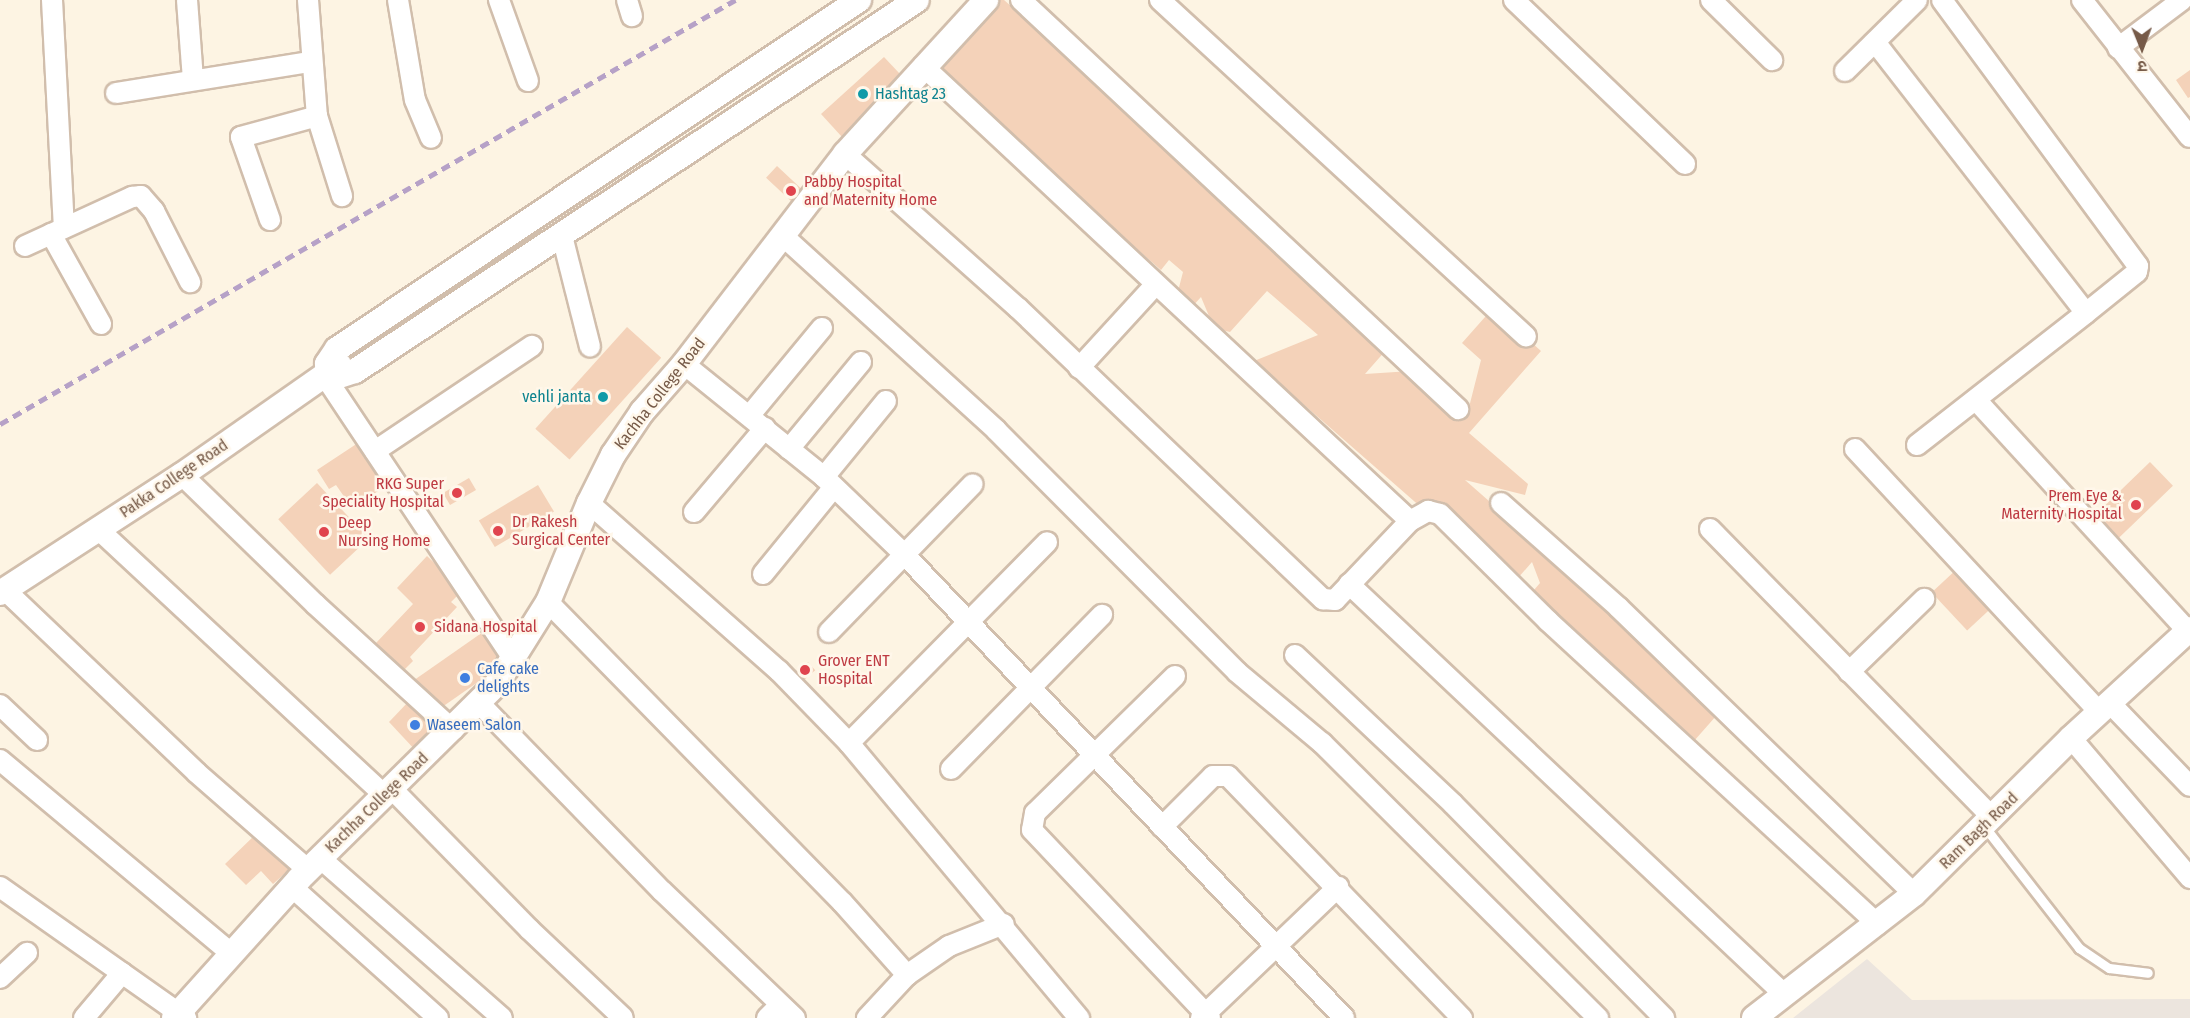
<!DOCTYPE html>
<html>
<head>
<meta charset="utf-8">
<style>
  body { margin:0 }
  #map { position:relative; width:2190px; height:1018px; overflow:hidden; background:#fdf4e3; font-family:"Fira Sans Condensed","Noto Sans Devanagari",sans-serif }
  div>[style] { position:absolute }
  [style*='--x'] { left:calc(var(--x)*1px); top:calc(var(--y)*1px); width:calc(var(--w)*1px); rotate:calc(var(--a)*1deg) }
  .industrial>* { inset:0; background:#ece5de }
  .building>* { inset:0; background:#f4d2b9; transform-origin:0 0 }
  .roads { filter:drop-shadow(2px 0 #d1beac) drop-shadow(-2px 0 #d1beac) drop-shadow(0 2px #d1beac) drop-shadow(0 -2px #d1beac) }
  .service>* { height:9px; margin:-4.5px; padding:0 4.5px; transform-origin:4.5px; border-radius:4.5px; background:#fff }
  .minor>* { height:20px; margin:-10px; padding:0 10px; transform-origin:10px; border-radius:10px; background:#fff }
  .tertiary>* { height:24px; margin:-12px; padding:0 12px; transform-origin:12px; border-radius:12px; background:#fff }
  .rail>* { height:4.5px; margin-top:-2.25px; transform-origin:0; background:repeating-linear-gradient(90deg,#b6a1c7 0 9px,transparent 0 15px) }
  .dots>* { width:16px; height:16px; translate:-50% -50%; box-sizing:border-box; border:3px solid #fff7ea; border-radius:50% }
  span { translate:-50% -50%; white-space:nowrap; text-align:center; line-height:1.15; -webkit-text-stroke:5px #fff7ea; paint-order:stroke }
  .culture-label { font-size:16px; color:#0d838f }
  .left { translate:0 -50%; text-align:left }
  .right { translate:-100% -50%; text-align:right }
  .health-label { font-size:16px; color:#be3a42 }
  .street-label { font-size:16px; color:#765a48 }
  .shop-label { font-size:16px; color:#366cbe }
  .north { position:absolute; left:2112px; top:18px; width:60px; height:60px; -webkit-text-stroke:4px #fff7ea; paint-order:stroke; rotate:179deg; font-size:16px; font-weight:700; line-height:24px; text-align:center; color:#765a48 }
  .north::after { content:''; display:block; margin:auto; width:21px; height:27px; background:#765a48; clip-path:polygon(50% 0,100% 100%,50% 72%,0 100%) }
</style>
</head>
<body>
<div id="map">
  <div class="industrial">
    <div style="clip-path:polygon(1867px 959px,1912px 1000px,2190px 999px,2190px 1018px,1793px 1018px)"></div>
  </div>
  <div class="building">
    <div style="clip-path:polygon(997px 0,1004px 0,1394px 341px,1365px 374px,1411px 371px,1466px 419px,1481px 360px,1462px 343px,1493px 308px,1541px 351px,1469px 433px,1528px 484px,1525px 495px,1465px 480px,1724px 707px,1694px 741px,1528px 597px,1540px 583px,1532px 562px,1511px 586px,1254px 361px,1318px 335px,1267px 291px,1230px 332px,1214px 328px,1201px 297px,1191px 308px,1177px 295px,1183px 272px,1169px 260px,1161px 270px,934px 72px)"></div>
    <div style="clip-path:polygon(884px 57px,900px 74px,842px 137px,821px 114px)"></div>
    <div style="clip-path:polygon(2190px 70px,2190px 97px,2188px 98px,2176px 80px)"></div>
    <div style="left:777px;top:166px;width:34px;height:16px;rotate:43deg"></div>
    <div style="left:627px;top:327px;width:46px;height:137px;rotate:42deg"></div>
    <div style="clip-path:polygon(364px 439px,392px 482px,352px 508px,336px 485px,329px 489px,317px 470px)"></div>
    <div style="left:2150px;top:462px;width:33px;height:79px;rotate:46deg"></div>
    <div style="left:469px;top:478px;width:14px;height:30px;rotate:60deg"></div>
    <div style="left:317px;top:483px;width:76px;height:53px;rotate:47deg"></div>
    <div style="left:538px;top:485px;width:31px;height:69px;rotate:59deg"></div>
    <div style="clip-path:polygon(427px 556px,463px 590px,451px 602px,457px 607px,410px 657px,413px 661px,396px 678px,387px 670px,395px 661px,376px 643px,413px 604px,397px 588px)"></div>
    <div style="left:1958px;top:568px;width:52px;height:36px;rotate:47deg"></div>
    <div style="left:483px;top:632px;width:38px;height:83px;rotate:55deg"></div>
    <div style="left:808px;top:662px;width:11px;height:16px;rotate:49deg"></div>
    <div style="clip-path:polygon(410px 700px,443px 728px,417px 752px,389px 722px)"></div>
    <div style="clip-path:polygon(259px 831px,293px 866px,273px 884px,261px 871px,246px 885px,225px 864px)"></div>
  </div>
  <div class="roads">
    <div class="service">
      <div style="--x:1984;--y:826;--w:155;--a:52.1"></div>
      <div style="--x:2079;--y:948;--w:36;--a:34"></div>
      <div style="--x:2109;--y:968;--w:39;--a:7"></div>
    </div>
    <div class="minor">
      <div style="--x:52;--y:0;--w:228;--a:87"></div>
      <div style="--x:187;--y:0;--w:80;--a:85.7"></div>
      <div style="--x:308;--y:0;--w:116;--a:85.6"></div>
      <div style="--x:317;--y:116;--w:84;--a:72.6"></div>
      <div style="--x:398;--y:0;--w:101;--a:80.4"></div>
      <div style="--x:415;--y:100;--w:41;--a:67.2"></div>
      <div style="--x:499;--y:0;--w:86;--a:70.3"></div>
      <div style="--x:627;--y:0;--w:17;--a:73"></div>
      <div style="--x:1021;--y:0;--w:599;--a:43.1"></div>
      <div style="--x:1160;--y:0;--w:497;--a:42.6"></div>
      <div style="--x:1514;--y:0;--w:237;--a:43.8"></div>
      <div style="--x:1711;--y:0;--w:86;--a:44.5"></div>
      <div style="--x:2082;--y:0;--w:174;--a:51.8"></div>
      <div style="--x:1875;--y:42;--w:343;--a:52.1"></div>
      <div style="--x:2118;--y:48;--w:80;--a:-36.9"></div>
      <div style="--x:923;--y:66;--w:666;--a:43.05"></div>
      <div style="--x:1845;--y:71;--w:101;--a:-44.6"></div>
      <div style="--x:116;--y:93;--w:196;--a:-9.1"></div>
      <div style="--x:845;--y:154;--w:232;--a:41.7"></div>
      <div style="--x:1018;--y:308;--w:422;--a:43.7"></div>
      <div style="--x:1323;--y:599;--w:12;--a:5"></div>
      <div style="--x:1335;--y:600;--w:109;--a:-46.5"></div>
      <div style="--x:1410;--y:521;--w:21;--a:-29"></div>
      <div style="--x:1428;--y:511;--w:12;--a:14"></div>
      <div style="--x:1440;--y:514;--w:152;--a:44.7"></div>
      <div style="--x:1548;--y:621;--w:448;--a:42.6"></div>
      <div style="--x:270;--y:220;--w:88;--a:-109.3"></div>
      <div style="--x:241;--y:137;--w:79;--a:-15.4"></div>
      <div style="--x:51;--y:234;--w:103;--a:60.9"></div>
      <div style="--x:782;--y:235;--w:290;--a:42.3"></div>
      <div style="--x:996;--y:430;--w:342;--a:45.1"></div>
      <div style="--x:1237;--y:672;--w:111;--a:39.9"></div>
      <div style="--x:1322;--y:743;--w:390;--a:44.9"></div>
      <div style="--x:562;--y:236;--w:114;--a:75.8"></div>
      <div style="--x:25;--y:246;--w:118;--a:-24.6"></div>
      <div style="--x:132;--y:197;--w:9;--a:-6"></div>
      <div style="--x:141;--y:196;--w:20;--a:49"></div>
      <div style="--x:154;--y:211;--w:80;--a:63.1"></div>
      <div style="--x:684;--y:364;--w:180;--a:38.9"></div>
      <div style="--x:824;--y:477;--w:110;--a:43.9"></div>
      <div style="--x:903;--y:553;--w:641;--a:46.52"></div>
      <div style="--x:1079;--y:368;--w:113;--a:-47.5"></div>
      <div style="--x:324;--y:375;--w:344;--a:56.3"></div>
      <div style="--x:1977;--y:401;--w:312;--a:47.5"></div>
      <div style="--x:750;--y:415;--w:113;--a:-50.4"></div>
      <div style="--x:1917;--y:445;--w:214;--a:-38"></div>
      <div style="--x:2086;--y:313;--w:65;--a:-38.8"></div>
      <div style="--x:2137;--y:272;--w:6;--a:-81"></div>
      <div style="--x:2138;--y:266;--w:330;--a:-126.4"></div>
      <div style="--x:789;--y:449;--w:113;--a:-50.4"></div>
      <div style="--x:1855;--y:449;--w:360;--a:47.1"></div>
      <div style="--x:375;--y:451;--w:189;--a:-33.8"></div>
      <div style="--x:182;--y:475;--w:185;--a:44.1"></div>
      <div style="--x:315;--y:604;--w:187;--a:42.4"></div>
      <div style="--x:824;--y:477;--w:98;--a:-50.8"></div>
      <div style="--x:589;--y:503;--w:254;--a:41.5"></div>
      <div style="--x:779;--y:671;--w:100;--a:45.8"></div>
      <div style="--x:849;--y:743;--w:359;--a:50.1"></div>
      <div style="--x:1501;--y:503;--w:157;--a:41.6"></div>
      <div style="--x:1618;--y:607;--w:412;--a:44.1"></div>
      <div style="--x:694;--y:512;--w:110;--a:-49.8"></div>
      <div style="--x:98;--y:529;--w:392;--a:42.9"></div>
      <div style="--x:1710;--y:529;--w:404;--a:45.6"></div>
      <div style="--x:763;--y:574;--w:112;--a:-50.8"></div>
      <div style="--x:1349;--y:584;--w:599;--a:43.31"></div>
      <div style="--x:5;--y:590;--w:265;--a:43.6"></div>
      <div style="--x:197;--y:773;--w:147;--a:41.1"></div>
      <div style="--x:548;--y:602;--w:420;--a:45.6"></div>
      <div style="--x:842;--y:902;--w:98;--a:48.3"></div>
      <div style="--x:907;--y:975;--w:59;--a:132.9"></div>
      <div style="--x:829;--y:632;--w:206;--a:-45.8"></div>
      <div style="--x:1295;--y:655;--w:217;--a:43.3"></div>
      <div style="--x:1453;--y:804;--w:301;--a:45.4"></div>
      <div style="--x:1849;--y:672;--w:105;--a:-44.2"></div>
      <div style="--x:1175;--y:676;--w:196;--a:135.6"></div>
      <div style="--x:1035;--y:813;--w:17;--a:100"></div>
      <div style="--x:1032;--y:830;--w:259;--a:46.6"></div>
      <div style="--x:2110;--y:703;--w:115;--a:46.1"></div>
      <div style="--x:480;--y:704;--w:261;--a:45.8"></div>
      <div style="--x:662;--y:891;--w:184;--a:43.7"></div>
      <div style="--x:0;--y:705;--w:51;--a:43.4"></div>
      <div style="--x:2071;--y:738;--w:184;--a:49.6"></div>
      <div style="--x:849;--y:743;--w:282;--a:-45.4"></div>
      <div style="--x:0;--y:760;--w:302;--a:39.9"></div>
      <div style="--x:951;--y:769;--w:216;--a:-45.6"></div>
      <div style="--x:392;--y:789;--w:196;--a:45.6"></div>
      <div style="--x:529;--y:929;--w:129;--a:43.4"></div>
      <div style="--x:1162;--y:827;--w:72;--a:-45"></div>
      <div style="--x:1213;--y:776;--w:15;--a:0"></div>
      <div style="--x:1228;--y:776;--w:337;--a:46"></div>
      <div style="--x:320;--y:858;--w:242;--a:41.3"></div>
      <div style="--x:0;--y:887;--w:228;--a:35.2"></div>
      <div style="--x:292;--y:887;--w:196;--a:41.9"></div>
      <div style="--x:907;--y:975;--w:51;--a:-34.6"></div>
      <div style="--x:949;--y:946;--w:59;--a:-21.8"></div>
      <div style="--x:0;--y:978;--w:37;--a:-43"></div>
      <div style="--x:84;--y:1018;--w:59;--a:-49.8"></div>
      <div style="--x:767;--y:1018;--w:18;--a:-45"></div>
      <div style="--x:1201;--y:1018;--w:190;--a:-43.7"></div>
    </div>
    <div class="tertiary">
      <div style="--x:859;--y:0;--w:628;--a:146.23"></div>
      <div style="--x:337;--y:349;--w:18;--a:124"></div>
      <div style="--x:327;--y:364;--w:9;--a:84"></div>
      <div style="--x:328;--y:373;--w:9;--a:27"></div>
      <div style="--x:336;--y:377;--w:20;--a:-18"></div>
      <div style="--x:355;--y:371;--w:673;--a:-33.43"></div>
      <div style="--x:0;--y:593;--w:217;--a:-33"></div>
      <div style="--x:182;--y:475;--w:192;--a:-35"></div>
      <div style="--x:174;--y:1018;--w:187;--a:-48"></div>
      <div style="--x:299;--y:879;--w:276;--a:-44.6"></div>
      <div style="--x:496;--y:685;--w:98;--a:-57.9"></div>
      <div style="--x:548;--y:602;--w:107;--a:-67.5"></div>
      <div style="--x:589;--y:503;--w:54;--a:-63.4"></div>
      <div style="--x:613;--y:455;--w:52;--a:-56"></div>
      <div style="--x:642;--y:412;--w:64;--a:-48.8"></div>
      <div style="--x:684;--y:364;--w:265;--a:-52.5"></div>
      <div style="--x:845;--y:154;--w:209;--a:-47.5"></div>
      <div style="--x:1754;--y:1018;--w:202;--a:-37.8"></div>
      <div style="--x:1914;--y:894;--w:221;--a:-44.8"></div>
      <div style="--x:2071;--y:738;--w:161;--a:-42.5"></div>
    </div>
  </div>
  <div class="rail">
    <div style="--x:0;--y:424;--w:849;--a:-29.98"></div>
  </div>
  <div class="dots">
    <div style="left:863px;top:94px;background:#0f9aa8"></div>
    <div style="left:791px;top:191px;background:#e0444e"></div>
    <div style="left:603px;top:397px;background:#0f9aa8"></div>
    <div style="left:457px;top:493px;background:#e0444e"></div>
    <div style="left:2136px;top:505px;background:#e0444e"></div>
    <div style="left:498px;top:531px;background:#e0444e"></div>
    <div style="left:324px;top:532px;background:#e0444e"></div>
    <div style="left:420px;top:627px;background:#e0444e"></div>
    <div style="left:805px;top:670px;background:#e0444e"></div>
    <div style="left:465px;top:678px;background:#3f7fe0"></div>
    <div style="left:415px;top:725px;background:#3f7fe0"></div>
  </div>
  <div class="culture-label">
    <span class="left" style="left:875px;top:94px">Hashtag 23</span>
    <span class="right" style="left:591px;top:397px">vehli janta</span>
  </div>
  <div class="health-label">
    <span class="left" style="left:804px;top:191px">Pabby Hospital<br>and Maternity Home</span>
    <span class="right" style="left:444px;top:493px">RKG Super<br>Speciality Hospital</span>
    <span class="right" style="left:2122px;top:505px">Prem Eye &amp;<br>Maternity Hospital</span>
    <span class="left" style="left:512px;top:531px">Dr Rakesh<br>Surgical Center</span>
    <span class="left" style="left:338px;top:532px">Deep<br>Nursing Home</span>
    <span class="left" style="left:434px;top:627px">Sidana Hospital</span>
    <span class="left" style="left:818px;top:670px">Grover ENT<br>Hospital</span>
  </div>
  <div class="street-label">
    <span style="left:660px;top:394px;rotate:-52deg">Kachha College Road</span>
    <span style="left:174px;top:479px;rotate:-34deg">Pakka College Road</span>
    <span style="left:377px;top:803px;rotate:-44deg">Kachha College Road</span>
    <span style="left:1979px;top:831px;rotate:-44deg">Ram Bagh Road</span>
  </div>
  <div class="shop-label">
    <span class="left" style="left:477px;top:678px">Cafe cake<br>delights</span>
    <span class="left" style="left:427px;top:725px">Waseem Salon</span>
  </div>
  <div class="north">उ</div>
</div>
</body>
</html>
